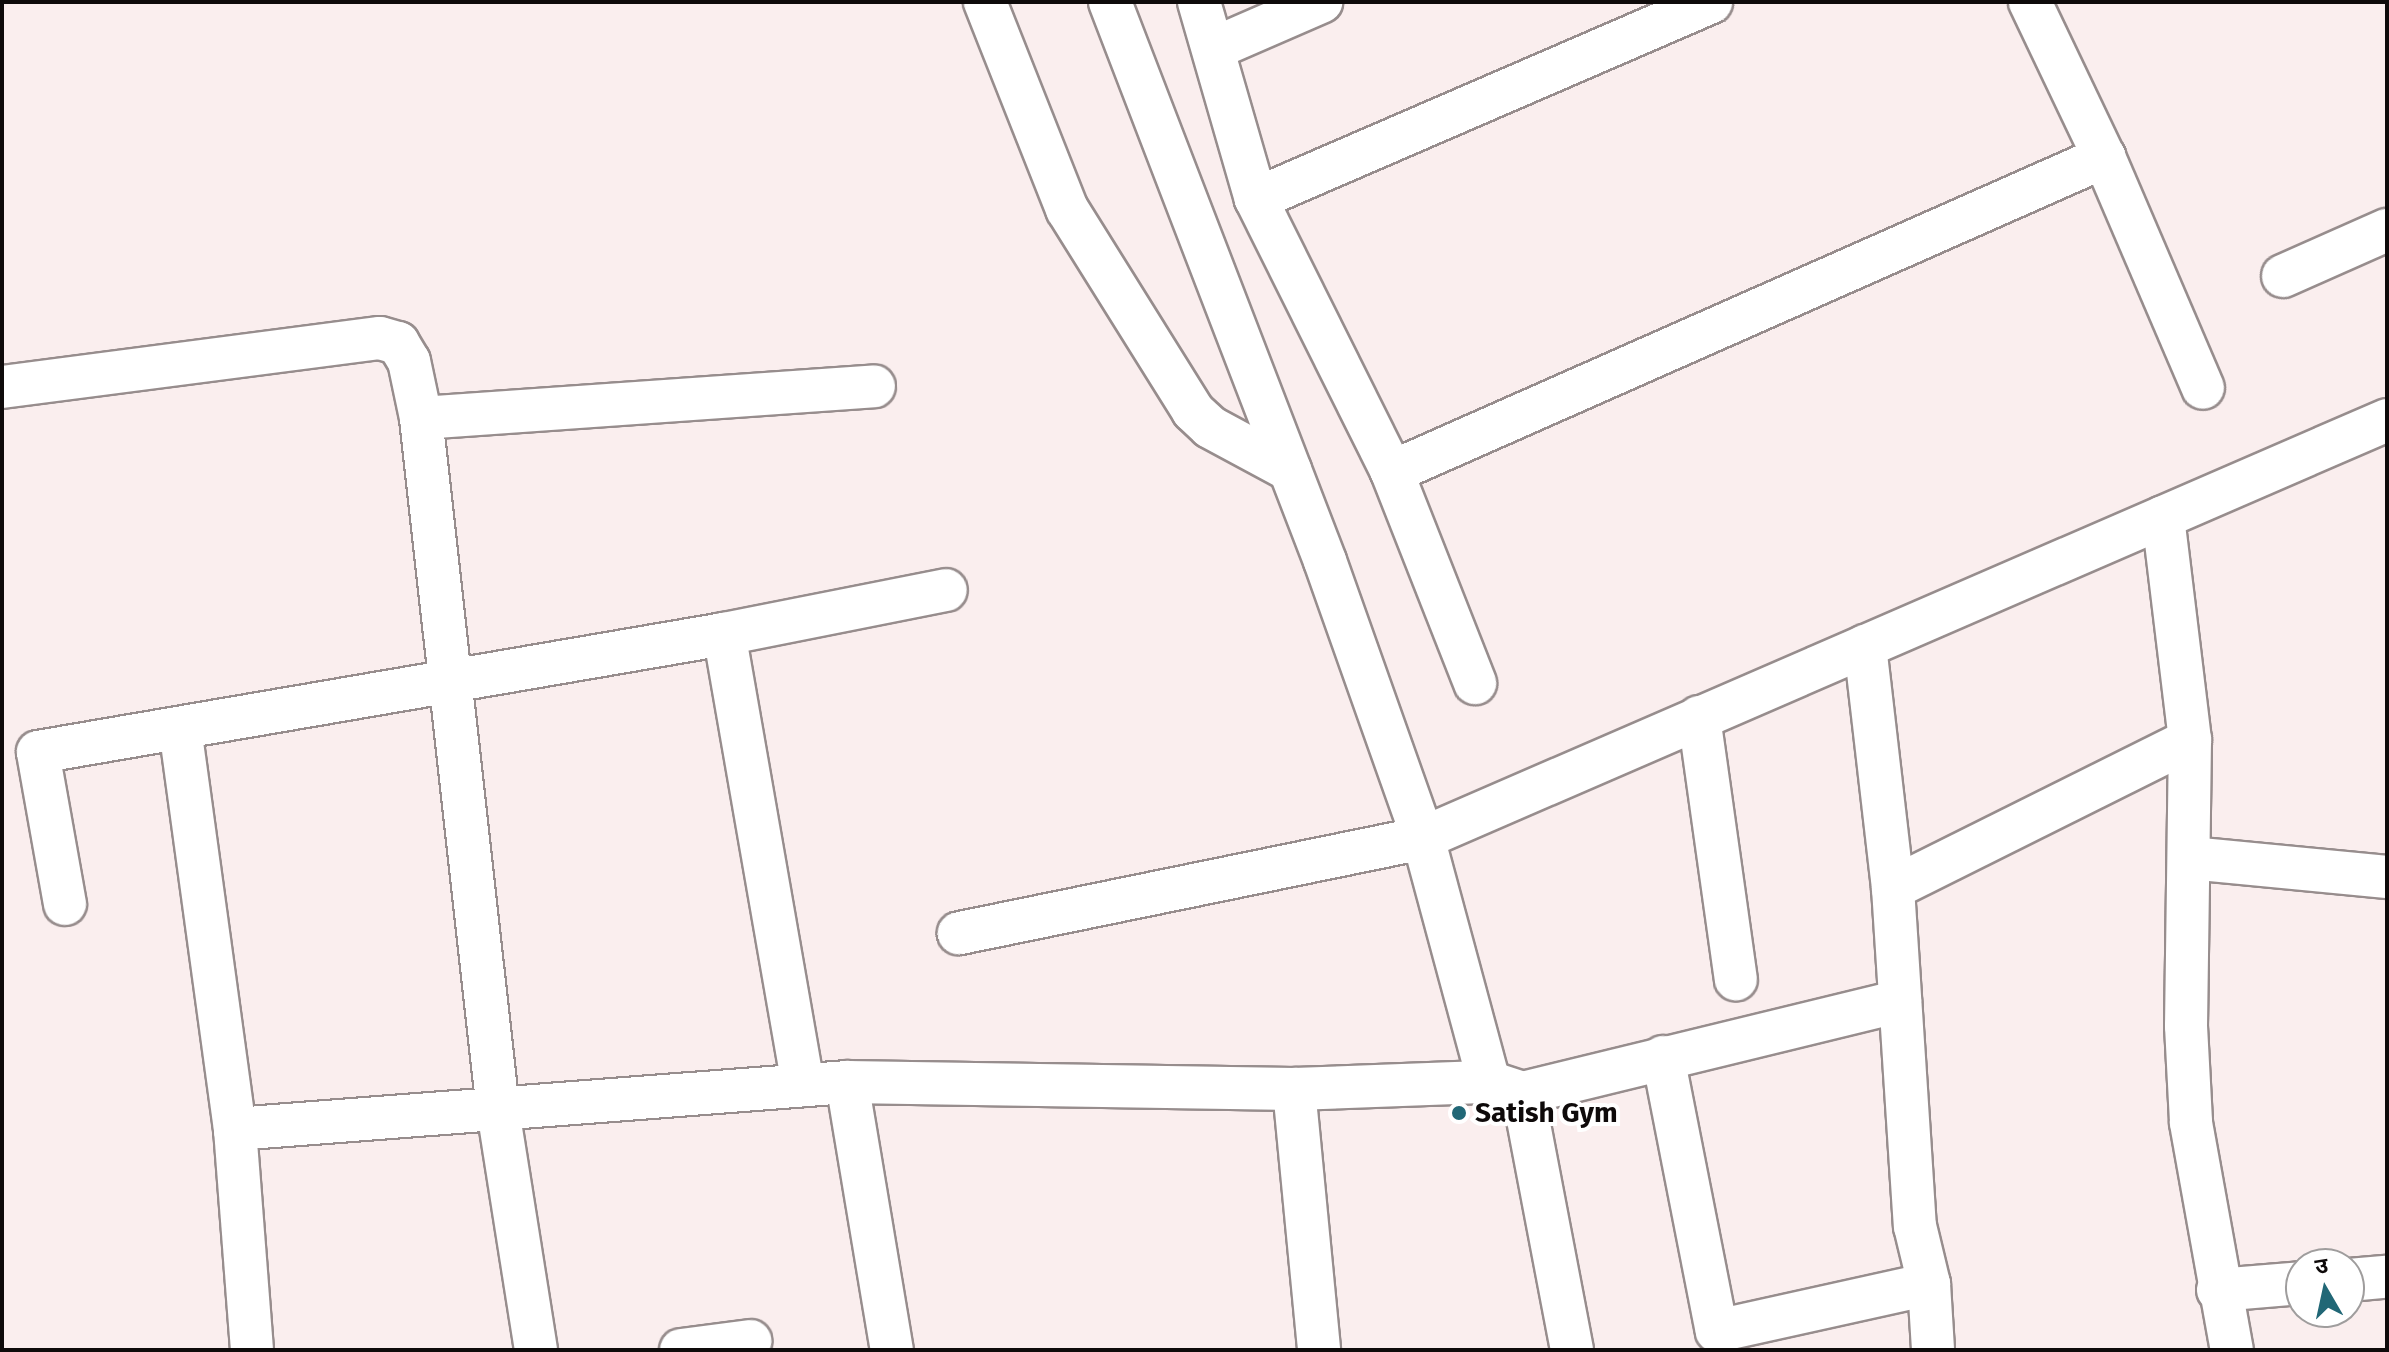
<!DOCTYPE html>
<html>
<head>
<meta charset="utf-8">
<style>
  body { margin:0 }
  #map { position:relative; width:2389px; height:1352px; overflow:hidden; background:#faeeee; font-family:"Fira Sans","Noto Sans Devanagari",sans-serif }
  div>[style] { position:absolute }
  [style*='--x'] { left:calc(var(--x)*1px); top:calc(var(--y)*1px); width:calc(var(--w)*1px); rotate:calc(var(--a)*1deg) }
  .roads { filter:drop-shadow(2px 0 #978d8d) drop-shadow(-2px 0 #978d8d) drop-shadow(0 2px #978d8d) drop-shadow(0 -2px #978d8d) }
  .minor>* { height:42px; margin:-21px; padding:0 21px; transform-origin:21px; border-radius:21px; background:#fff }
  .dots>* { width:22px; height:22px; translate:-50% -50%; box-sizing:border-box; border:4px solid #fff; border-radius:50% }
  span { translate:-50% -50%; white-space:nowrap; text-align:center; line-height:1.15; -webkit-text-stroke:8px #fff; paint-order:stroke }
  .poi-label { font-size:28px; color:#0e0a0a; font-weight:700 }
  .left { translate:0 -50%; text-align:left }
  .frame { position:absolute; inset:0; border:4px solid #0e0a0a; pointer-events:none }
  .north { position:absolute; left:2285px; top:1248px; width:80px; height:80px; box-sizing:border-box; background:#fff; border:2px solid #9f9d9d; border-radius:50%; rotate:351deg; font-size:22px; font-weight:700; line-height:32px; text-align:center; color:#0e0a0a }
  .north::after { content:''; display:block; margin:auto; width:28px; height:36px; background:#216776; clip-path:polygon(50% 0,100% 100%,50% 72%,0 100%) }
</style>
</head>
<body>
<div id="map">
  <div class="roads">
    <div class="minor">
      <div style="--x:985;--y:2;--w:223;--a:68.4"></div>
      <div style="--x:1067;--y:209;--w:238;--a:58"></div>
      <div style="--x:1193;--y:411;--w:23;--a:43"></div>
      <div style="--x:1210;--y:427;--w:91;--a:28.3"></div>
      <div style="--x:1110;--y:2;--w:599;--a:68.96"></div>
      <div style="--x:1325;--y:561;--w:294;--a:70.5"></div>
      <div style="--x:1423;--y:838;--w:1051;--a:-23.44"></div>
      <div style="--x:1199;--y:2;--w:205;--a:73.9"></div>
      <div style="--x:1256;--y:199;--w:305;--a:63.5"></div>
      <div style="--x:1392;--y:472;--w:227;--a:68.5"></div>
      <div style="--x:2030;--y:2;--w:172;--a:64.5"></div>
      <div style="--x:2104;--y:157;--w:251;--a:66.8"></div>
      <div style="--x:1215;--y:48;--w:116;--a:-23.5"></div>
      <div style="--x:1256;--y:199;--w:496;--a:-23.4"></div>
      <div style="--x:2283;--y:276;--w:114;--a:-23.9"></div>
      <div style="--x:2;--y:387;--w:381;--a:-7.4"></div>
      <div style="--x:380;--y:338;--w:19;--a:16"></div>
      <div style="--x:398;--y:343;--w:21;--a:59"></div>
      <div style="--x:409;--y:361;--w:58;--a:78.1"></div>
      <div style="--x:421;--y:418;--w:696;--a:83.65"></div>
      <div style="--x:498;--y:1110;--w:243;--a:81"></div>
      <div style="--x:421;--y:418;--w:454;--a:-4"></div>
      <div style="--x:1392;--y:472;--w:779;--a:-23.87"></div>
      <div style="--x:2163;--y:517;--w:225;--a:83.1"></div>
      <div style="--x:2190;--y:740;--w:286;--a:90.8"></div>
      <div style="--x:2186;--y:1026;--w:97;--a:87"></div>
      <div style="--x:2191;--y:1123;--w:231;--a:79.8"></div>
      <div style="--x:1865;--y:646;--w:244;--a:83.4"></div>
      <div style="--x:1893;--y:888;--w:339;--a:86.3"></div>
      <div style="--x:1915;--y:1226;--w:60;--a:76.4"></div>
      <div style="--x:1929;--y:1284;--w:66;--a:86.5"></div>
      <div style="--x:1699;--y:717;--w:265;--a:82"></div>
      <div style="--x:180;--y:728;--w:405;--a:82.2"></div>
      <div style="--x:235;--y:1129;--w:222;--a:85.6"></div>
      <div style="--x:2190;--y:858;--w:198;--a:5.5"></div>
      <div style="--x:1893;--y:888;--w:332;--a:-26.5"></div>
      <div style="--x:65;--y:904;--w:154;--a:-100.1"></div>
      <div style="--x:38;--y:752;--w:696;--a:-9.76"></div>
      <div style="--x:1663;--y:1057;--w:279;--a:78.9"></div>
      <div style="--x:1717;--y:1331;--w:217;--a:-12.5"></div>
      <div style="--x:847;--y:1082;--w:272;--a:80.5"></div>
      <div style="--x:1495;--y:1084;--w:29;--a:18"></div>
      <div style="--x:1523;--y:1093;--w:262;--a:79.2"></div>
      <div style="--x:803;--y:1085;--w:458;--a:-99.9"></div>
      <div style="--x:724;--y:634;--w:226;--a:-11.2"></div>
      <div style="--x:1294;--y:1089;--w:262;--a:84.5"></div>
      <div style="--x:1523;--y:1093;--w:388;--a:-13.7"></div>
      <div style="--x:235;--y:1129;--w:614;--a:-4.39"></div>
      <div style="--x:847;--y:1082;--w:447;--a:0.9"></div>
      <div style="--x:1294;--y:1089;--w:195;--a:-2.1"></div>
      <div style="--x:1489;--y:1082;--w:253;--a:-105.1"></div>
      <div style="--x:1423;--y:838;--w:474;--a:168.4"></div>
      <div style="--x:2349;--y:1280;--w:38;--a:-5"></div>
      <div style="--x:2218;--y:1290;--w:83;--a:-4.8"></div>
      <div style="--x:681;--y:1350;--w:70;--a:-7.4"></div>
    </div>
  </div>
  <div class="dots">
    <div style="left:1459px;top:1113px;background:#216776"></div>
  </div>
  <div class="poi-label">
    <span class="left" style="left:1475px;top:1113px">Satish Gym</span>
  </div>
  <div class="frame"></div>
  <div class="north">उ</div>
</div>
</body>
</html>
